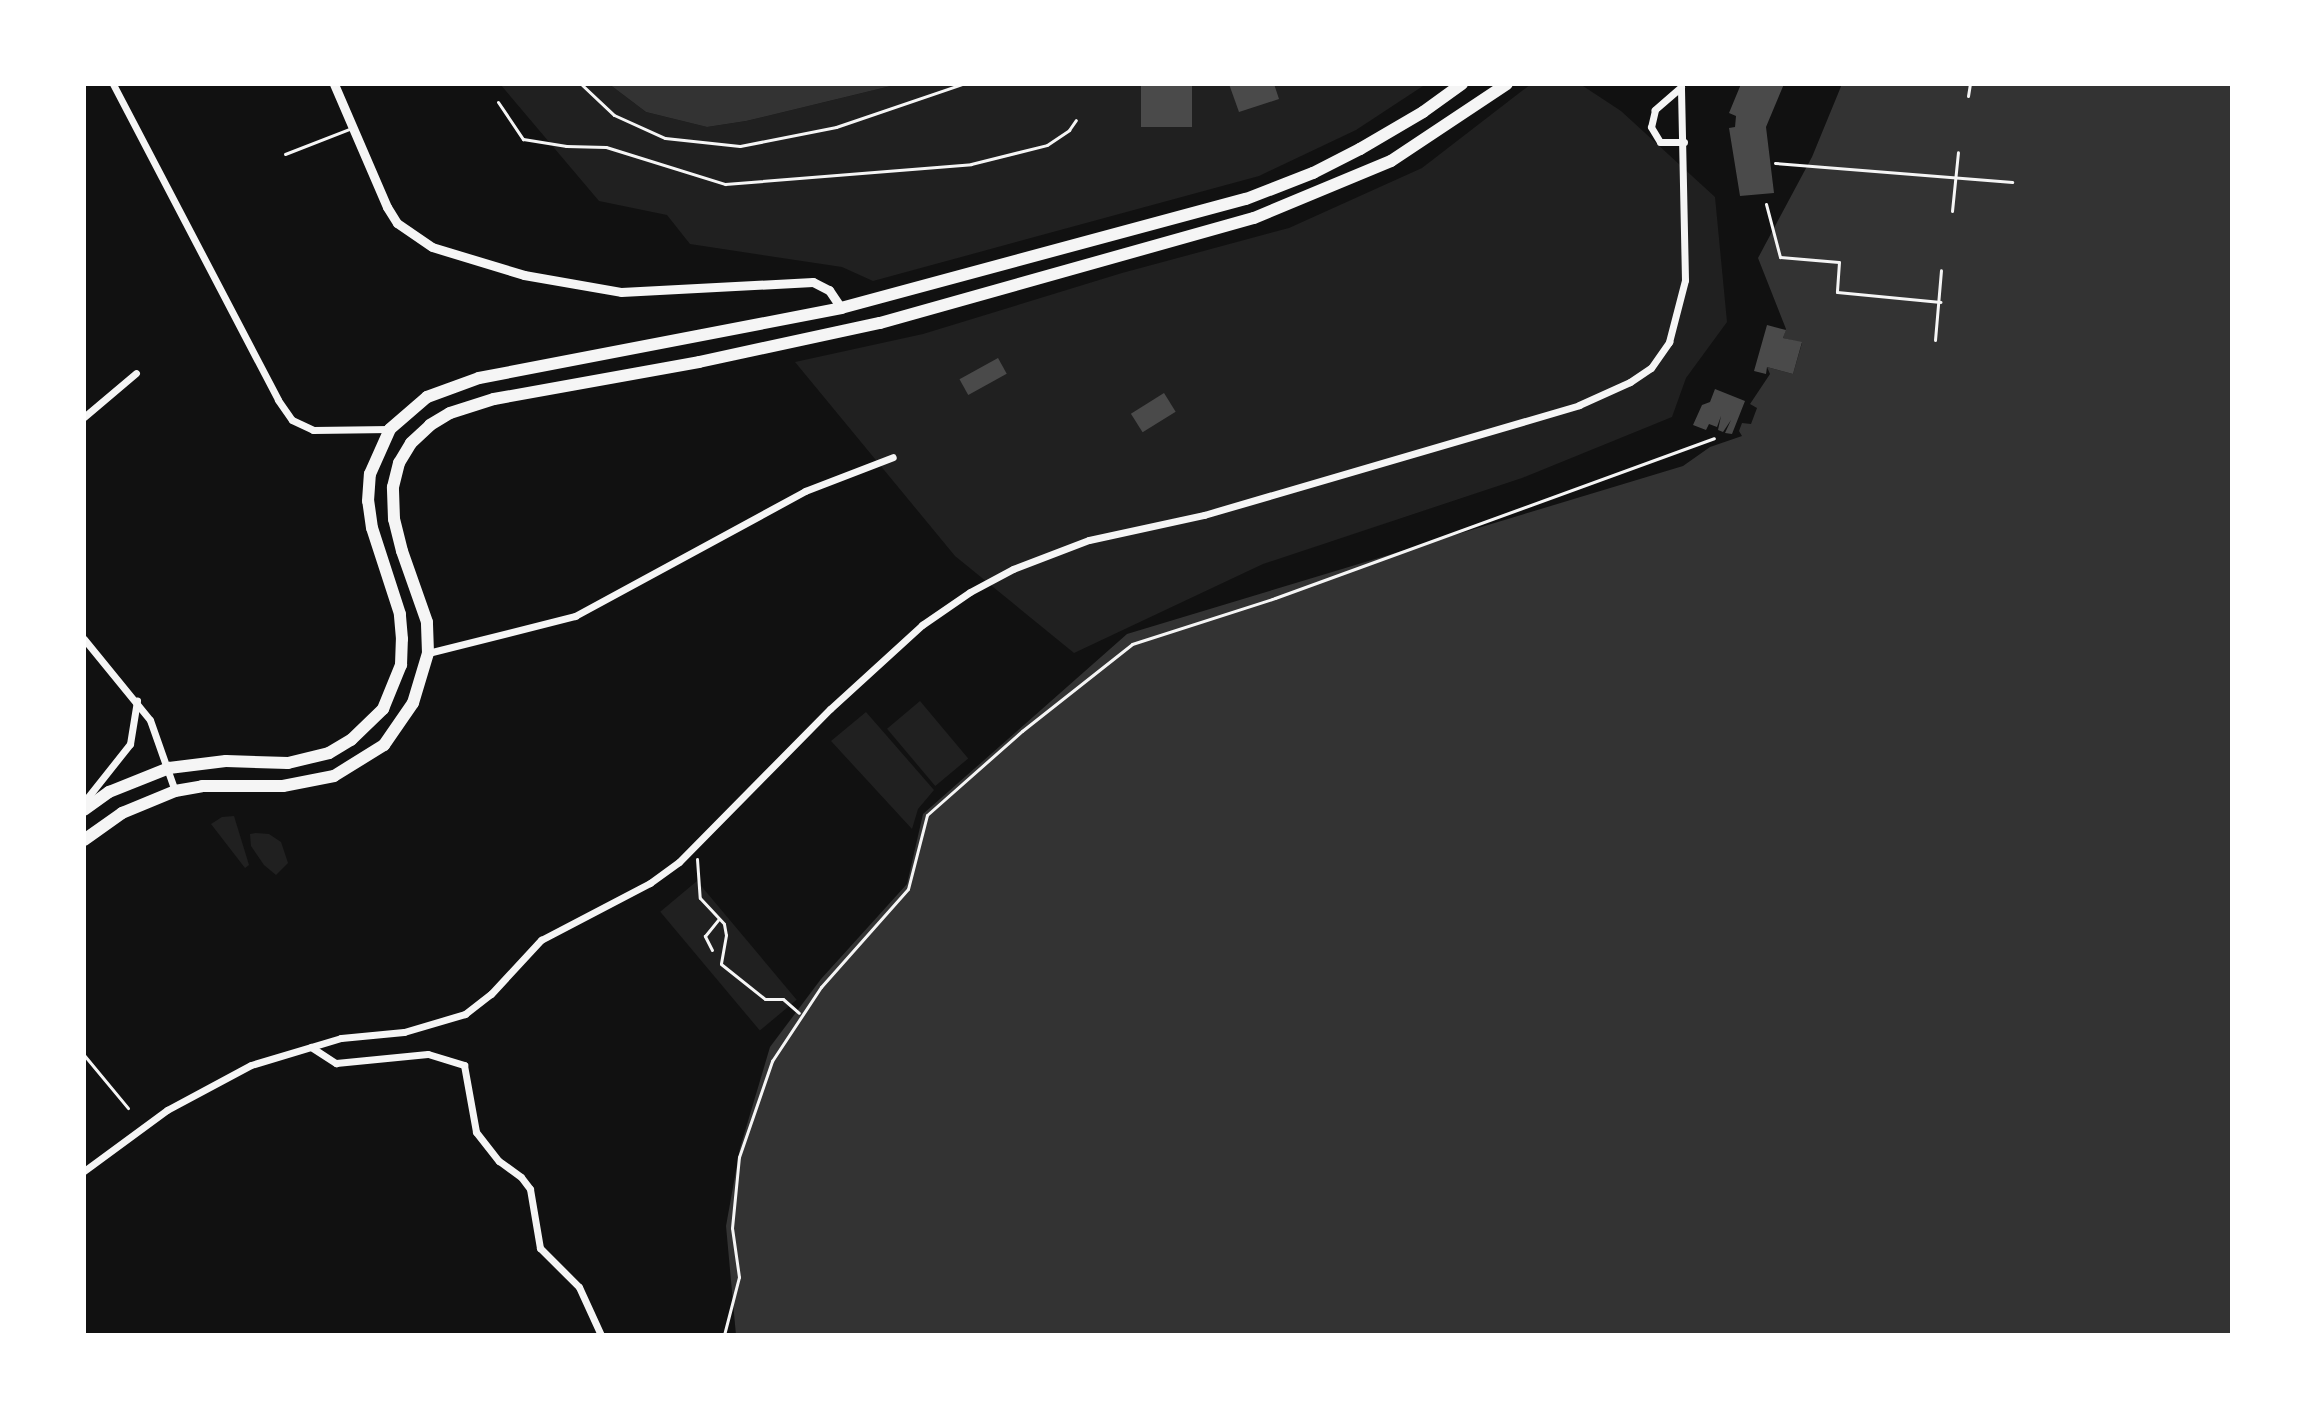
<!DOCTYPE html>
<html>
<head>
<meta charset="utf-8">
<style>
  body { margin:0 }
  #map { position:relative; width:2316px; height:1419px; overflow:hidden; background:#111; font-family:"Alegreya Sans",sans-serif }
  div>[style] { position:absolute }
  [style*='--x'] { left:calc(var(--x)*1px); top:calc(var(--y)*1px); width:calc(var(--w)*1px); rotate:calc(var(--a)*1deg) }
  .green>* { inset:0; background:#202020; transform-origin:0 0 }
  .water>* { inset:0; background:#333 }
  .building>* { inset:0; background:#4a4a4a; transform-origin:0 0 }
  .path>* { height:3px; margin:-1.5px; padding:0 1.5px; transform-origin:1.5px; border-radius:1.5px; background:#f5f5f5 }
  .service>* { height:3px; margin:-1.5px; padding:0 1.5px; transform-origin:1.5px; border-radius:1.5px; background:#f5f5f5 }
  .minor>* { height:7px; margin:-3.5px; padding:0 3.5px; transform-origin:3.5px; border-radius:3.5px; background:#f5f5f5 }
  .tertiary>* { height:9px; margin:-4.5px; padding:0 4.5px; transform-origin:4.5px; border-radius:4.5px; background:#f5f5f5 }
  .trunk>* { height:12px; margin:-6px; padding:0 6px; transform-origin:6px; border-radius:6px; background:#f5f5f5 }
  span { translate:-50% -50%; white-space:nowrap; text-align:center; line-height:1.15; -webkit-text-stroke:6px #fff; paint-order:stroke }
  .frame { position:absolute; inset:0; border:86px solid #fff; pointer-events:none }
</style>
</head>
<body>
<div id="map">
  <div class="green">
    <div style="clip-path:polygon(500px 84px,609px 84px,646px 112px,707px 127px,746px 121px,899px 84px,1426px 84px,1356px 130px,1259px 176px,873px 281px,842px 267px,690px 244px,667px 215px,599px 201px)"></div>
    <div style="clip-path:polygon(1531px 84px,1580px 84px,1621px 111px,1715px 197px,1727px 322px,1686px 378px,1672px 417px,1522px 478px,1263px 564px,1074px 653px,955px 556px,795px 362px,923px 334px,1122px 273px,1289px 228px,1422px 168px)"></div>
    <div style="left:920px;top:701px;width:75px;height:43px;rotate:50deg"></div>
    <div style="clip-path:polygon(866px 712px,934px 790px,918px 809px,912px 829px,831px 741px)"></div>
    <div style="clip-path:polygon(234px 816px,249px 865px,245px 868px,211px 824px,222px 817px)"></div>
    <div style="clip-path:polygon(256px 833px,269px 834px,281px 842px,288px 863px,276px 875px,264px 865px,251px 846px,250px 834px)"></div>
    <div style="left:697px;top:881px;width:155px;height:48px;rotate:50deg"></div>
  </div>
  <div class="water">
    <div style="clip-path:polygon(609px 84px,899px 84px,746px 121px,707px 127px,646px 112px)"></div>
    <div style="clip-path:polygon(1842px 84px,2232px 84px,2232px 1335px,736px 1335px,726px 1226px,740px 1148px,770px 1047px,821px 979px,907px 884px,923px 814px,1127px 634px,1683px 466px,1710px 447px,1742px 436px,1739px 431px,1742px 423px,1751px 424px,1757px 408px,1750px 404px,1770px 374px,1767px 367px,1793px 374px,1802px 343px,1783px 338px,1786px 329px,1758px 258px,1812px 157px)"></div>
  </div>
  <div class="building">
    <div style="left:1141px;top:84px;width:51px;height:43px"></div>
    <div style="clip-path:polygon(1229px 84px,1274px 84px,1279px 99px,1239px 112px)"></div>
    <div style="clip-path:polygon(1741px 84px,1784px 84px,1766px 127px,1774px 193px,1740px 196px,1729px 128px,1735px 127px,1736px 116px,1729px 113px)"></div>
    <div style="clip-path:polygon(1767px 325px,1786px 330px,1783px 338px,1802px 342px,1793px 374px,1767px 367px,1766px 374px,1754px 371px)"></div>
    <div style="left:998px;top:358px;width:18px;height:44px;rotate:61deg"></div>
    <div style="clip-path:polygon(1715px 389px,1745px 401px,1732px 434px,1725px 433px,1731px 420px,1723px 432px,1718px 430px,1721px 416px,1717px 427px,1709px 424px,1706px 430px,1693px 425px,1702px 405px,1710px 402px)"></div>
    <div style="left:1164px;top:393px;width:22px;height:39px;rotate:58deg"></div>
  </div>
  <div class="path">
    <div style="--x:581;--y:84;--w:45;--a:43.2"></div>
    <div style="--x:614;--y:115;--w:56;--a:24.3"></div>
    <div style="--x:665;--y:138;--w:75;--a:6.1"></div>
    <div style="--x:740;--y:146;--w:98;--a:-11.2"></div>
    <div style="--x:836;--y:127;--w:133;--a:-18.8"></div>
    <div style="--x:1968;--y:96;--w:12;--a:-81"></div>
    <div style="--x:498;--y:102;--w:45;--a:56"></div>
    <div style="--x:523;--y:139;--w:44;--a:9.2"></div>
    <div style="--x:566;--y:146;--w:40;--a:1.4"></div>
    <div style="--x:606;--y:147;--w:125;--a:17.3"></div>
    <div style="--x:725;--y:184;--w:247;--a:-4.6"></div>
    <div style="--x:971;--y:164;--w:78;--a:-14"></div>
    <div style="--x:1047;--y:145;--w:27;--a:-34"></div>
    <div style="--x:1069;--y:130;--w:12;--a:-55"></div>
    <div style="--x:1775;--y:163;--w:238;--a:4.6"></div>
    <div style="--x:1766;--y:204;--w:55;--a:75.2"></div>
    <div style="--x:1780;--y:257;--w:59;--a:4.8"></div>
    <div style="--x:1839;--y:262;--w:30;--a:94"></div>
    <div style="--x:1837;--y:292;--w:104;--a:5.5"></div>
    <div style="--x:1952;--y:211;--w:59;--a:-84.2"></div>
    <div style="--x:1935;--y:340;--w:70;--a:-85.1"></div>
    <div style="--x:697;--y:859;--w:39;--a:86"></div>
    <div style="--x:700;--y:898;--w:35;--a:47"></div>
    <div style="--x:724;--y:924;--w:11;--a:80"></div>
    <div style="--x:726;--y:935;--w:29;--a:100"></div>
    <div style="--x:721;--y:964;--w:56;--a:38.5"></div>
    <div style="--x:765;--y:999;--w:18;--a:0"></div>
    <div style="--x:783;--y:999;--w:21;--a:41"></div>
    <div style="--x:712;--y:950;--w:16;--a:-117"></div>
    <div style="--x:705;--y:936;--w:22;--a:-51"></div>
    <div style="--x:84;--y:1055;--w:69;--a:50.3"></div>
    <div style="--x:724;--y:1335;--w:60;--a:-75.5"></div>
    <div style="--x:739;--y:1277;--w:49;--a:-98.1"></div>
    <div style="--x:732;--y:1228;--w:71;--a:-84.4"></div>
    <div style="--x:739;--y:1157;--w:102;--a:-71"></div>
    <div style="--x:772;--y:1061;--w:89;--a:-56.5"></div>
    <div style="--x:821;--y:987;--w:131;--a:-48.4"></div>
    <div style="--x:908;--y:889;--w:76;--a:-75.6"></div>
    <div style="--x:927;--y:815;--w:127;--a:-41.5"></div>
    <div style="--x:1022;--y:731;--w:140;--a:-38.3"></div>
    <div style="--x:1132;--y:644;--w:150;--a:-17.8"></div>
    <div style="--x:1275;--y:598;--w:467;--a:-20"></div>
  </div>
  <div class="service">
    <div style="--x:285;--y:154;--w:72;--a:-21.2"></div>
  </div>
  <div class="minor">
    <div style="--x:113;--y:84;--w:356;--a:62.4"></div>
    <div style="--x:278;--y:400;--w:24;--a:55"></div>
    <div style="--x:292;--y:420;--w:23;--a:25"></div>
    <div style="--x:313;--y:430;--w:77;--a:-0.7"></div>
    <div style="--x:1681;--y:87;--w:35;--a:139"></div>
    <div style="--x:1655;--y:110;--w:17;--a:103"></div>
    <div style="--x:1651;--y:127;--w:17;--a:59"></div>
    <div style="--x:1660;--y:142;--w:24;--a:0"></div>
    <div style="--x:84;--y:417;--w:68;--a:-40.2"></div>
    <div style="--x:84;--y:639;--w:104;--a:50.8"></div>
    <div style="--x:150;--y:720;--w:75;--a:70.6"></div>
    <div style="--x:428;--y:653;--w:152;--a:-14.1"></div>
    <div style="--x:575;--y:616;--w:262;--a:-28.5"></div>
    <div style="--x:805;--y:491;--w:94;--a:-21.1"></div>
    <div style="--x:84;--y:802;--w:74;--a:-51.6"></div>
    <div style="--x:130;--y:744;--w:44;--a:-80.8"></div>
    <div style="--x:311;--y:1047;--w:30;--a:33"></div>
    <div style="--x:336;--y:1063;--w:92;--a:-5.6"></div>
    <div style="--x:428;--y:1054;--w:38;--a:17"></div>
    <div style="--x:464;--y:1065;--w:68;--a:79.8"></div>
    <div style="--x:476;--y:1132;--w:37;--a:52"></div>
    <div style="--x:499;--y:1161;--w:27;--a:36"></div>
    <div style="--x:521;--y:1177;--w:15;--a:53"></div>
    <div style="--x:530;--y:1189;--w:60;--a:80.4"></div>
    <div style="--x:540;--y:1248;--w:55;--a:45"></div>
    <div style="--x:579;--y:1287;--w:53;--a:65.4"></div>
    <div style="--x:84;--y:1171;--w:103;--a:-36.3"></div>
    <div style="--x:167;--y:1110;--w:95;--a:-28.2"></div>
    <div style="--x:251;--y:1065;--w:94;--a:-16.7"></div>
    <div style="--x:341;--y:1038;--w:63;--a:-5.4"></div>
    <div style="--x:404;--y:1032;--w:64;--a:-16.4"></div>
    <div style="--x:465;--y:1014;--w:33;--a:-38"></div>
    <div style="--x:491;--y:994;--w:74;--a:-47.2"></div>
    <div style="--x:541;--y:940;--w:123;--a:-27.6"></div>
    <div style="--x:650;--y:883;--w:36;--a:-36"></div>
    <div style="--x:679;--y:862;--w:215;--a:-45.4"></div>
    <div style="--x:830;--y:709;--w:125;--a:-42.4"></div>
    <div style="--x:922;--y:625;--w:58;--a:-34.5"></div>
    <div style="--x:970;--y:592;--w:49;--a:-28.1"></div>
    <div style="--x:1013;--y:569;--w:81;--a:-20.9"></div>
    <div style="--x:1089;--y:540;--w:118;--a:-12.3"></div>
    <div style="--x:1204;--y:515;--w:391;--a:-16.3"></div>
    <div style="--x:1579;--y:405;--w:56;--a:-24.3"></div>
    <div style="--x:1630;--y:382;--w:25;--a:-34"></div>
    <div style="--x:1651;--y:368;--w:32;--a:-55"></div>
    <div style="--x:1669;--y:342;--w:64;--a:-75.5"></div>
    <div style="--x:1685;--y:280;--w:196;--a:-91.2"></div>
  </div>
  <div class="tertiary">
    <div style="--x:334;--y:84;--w:134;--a:66.7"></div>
    <div style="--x:387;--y:207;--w:19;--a:58"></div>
    <div style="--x:397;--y:223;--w:42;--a:34.4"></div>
    <div style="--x:432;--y:247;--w:96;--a:16.9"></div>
    <div style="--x:524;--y:275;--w:98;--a:9.9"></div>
    <div style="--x:621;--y:292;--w:192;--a:-3"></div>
    <div style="--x:813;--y:282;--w:18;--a:27"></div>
    <div style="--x:829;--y:290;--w:22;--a:56"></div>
  </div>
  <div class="trunk">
    <div style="--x:84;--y:810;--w:31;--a:-36"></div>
    <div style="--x:109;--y:792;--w:65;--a:-21.8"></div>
    <div style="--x:169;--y:768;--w:57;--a:-7"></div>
    <div style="--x:226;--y:761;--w:62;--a:1.8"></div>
    <div style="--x:288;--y:763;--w:42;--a:-13.7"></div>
    <div style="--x:329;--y:753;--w:26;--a:-31"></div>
    <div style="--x:351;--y:740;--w:45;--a:-44.1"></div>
    <div style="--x:383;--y:709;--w:48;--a:-67.8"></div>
    <div style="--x:401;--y:665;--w:26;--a:-88"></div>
    <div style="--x:402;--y:639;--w:25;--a:-95"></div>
    <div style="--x:400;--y:614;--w:90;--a:-108"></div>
    <div style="--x:372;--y:528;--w:27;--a:-98"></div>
    <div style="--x:368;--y:501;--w:27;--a:-86"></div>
    <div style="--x:370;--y:474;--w:49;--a:-66"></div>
    <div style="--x:390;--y:429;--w:49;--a:-40.9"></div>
    <div style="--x:427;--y:397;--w:55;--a:-20.1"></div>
    <div style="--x:479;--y:378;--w:369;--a:-10.9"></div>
    <div style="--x:841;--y:308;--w:419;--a:-15.1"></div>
    <div style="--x:1246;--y:199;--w:72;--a:-21.2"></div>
    <div style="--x:1313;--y:173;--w:53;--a:-27.1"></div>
    <div style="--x:1360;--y:149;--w:73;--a:-30.4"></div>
    <div style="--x:1423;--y:112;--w:48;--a:-35.7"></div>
    <div style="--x:84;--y:840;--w:47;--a:-35.4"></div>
    <div style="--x:122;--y:813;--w:57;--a:-22.5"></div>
    <div style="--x:175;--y:791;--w:27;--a:-10"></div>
    <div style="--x:202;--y:786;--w:81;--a:0"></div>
    <div style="--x:283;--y:786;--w:52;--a:-11.1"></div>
    <div style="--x:334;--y:776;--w:59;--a:-31.8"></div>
    <div style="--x:384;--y:745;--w:51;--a:-55.4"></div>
    <div style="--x:413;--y:703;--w:52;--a:-73.3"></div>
    <div style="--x:428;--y:653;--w:31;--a:-92"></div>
    <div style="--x:427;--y:622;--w:75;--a:-109.4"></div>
    <div style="--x:402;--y:551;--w:33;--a:-104"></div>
    <div style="--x:394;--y:519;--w:32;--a:-92"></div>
    <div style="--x:393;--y:487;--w:25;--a:-76"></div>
    <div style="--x:399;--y:463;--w:23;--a:-59"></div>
    <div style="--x:411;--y:443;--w:26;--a:-43"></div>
    <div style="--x:430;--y:425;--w:23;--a:-31"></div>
    <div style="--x:450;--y:413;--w:46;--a:-17.7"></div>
    <div style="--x:494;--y:399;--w:208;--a:-10.2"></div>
    <div style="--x:699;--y:362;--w:185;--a:-12.2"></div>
    <div style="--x:880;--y:323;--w:388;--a:-15.7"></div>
    <div style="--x:1254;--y:218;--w:148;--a:-22.6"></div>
    <div style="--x:1391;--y:161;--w:139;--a:-33.6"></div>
  </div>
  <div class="frame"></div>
</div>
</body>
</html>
